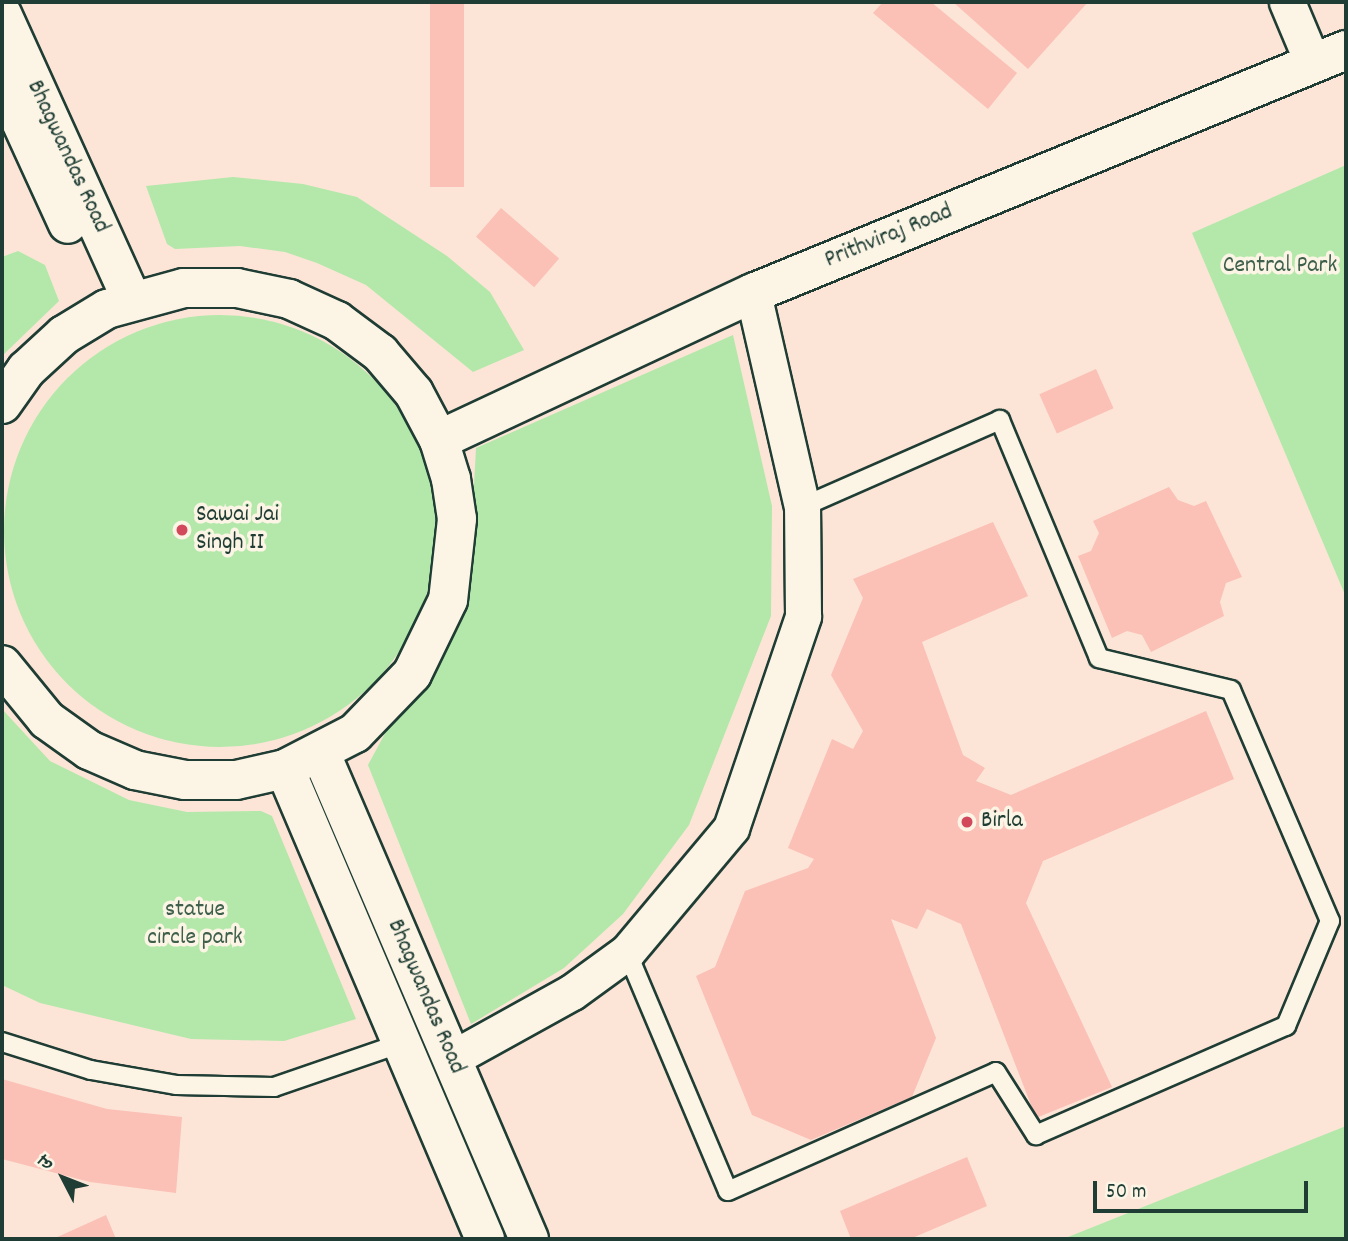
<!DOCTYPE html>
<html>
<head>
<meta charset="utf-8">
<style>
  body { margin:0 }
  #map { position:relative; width:1348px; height:1241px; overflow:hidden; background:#fce5d7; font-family:Dekko,"Playpen Sans Deva",sans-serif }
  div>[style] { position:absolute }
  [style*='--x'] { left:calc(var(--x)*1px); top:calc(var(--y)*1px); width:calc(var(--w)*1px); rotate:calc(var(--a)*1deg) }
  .green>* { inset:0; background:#b3e8aa }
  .round { border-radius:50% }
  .building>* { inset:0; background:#fbc0b6; transform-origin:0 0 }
  .roads { filter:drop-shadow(2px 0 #1f3d34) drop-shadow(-2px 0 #1f3d34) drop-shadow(0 2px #1f3d34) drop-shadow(0 -2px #1f3d34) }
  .service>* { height:18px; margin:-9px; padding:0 9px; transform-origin:9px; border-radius:9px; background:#fcf5e5 }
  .minor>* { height:35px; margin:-17.5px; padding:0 17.5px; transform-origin:17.5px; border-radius:17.5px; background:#fcf5e5 }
  .tertiary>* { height:38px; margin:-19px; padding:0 19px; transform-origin:19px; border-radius:19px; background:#fcf5e5 }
  .dots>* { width:19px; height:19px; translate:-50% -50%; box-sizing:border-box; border:4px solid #fcf5e5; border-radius:50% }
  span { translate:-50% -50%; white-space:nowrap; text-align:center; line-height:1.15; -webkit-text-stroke:7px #fcf5e5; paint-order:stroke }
  .street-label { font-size:24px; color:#1f3d34 }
  .park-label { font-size:24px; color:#3d5f4c }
  .poi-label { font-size:24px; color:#1f3d34 }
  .left { translate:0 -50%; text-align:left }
  .frame { position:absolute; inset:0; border:4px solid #1f3d34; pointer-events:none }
  .north { position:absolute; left:28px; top:1143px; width:70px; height:70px; -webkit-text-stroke:5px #fcf5e5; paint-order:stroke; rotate:312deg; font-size:19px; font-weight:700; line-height:28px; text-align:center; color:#1f3d34 }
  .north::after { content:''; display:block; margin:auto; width:24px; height:32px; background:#1f3d34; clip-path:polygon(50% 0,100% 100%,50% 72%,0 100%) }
  .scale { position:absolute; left:1093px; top:1181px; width:215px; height:32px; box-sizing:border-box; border:4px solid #1f3d34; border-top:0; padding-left:9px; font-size:21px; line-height:24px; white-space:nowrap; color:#1f3d34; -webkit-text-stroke:5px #fcf5e5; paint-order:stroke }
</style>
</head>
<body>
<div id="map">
  <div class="green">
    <div style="clip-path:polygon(1346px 165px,1346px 597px,1192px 233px)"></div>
    <div style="clip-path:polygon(233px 177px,303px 184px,357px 197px,447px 256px,490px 292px,524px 350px,473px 372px,366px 285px,317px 263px,285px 252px,240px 246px,175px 249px,167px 244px,146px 186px)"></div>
    <div style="clip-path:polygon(18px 251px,45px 265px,59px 301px,2px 356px,2px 257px)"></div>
    <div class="round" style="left:4px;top:315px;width:432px;height:432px"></div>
    <div style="clip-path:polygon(733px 335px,772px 506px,771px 616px,689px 825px,623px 914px,564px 968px,471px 1024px,368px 765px,469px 578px,476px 448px)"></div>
    <div style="clip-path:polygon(2px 709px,50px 761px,129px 800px,187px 812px,261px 811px,272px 816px,356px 1019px,284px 1041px,191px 1039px,40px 1003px,2px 985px)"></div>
    <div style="clip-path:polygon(1346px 1126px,1346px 1239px,1063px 1239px)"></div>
  </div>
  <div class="building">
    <div style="left:430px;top:2px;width:34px;height:185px"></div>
    <div style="clip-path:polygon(883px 2px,931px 2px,1017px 73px,988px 109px,873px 13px)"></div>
    <div style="clip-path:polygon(953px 2px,1088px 2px,1028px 69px)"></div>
    <div style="left:501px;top:208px;width:77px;height:38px;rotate:41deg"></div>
    <div style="left:1096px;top:369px;width:43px;height:62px;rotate:66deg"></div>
    <div style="clip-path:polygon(1169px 487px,1178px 500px,1194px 506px,1206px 501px,1242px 577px,1226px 583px,1220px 602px,1224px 616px,1151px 652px,1142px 635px,1127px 631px,1112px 638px,1078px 556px,1091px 551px,1099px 533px,1093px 521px)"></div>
    <div style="clip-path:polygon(993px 522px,1028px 596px,922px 642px,963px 755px,985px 768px,976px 781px,1011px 795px,1206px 711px,1234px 779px,1043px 861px,1026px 903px,1112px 1087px,1036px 1118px,961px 924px,927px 909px,917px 929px,891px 919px,936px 1038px,912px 1097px,811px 1140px,752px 1115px,696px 976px,715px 967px,745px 891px,808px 868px,814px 859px,788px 848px,832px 739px,853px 749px,863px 731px,831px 675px,863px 598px,853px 579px)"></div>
    <div style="clip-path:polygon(2px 1079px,107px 1109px,182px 1117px,176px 1193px,90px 1182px,2px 1159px)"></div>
    <div style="clip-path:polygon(967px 1157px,987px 1206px,910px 1239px,851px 1239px,840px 1211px)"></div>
    <div style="clip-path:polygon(106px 1215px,116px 1239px,53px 1239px)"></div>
  </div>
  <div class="roads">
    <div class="service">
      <div style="--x:627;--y:952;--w:259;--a:67.1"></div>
      <div style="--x:728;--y:1191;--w:293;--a:-23.9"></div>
      <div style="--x:996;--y:1072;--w:75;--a:57.6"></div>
      <div style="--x:1036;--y:1135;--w:273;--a:-23.6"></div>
      <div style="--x:1286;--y:1026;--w:114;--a:-67.3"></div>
      <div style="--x:1330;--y:921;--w:251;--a:-113.2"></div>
      <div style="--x:1231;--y:690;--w:136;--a:-166.4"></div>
      <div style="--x:1099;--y:658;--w:258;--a:-112.6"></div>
      <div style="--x:1000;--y:420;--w:216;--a:156.3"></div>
      <div style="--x:2;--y:1042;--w:93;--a:17.5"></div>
      <div style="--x:91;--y:1070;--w:86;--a:10"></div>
      <div style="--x:176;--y:1085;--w:98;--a:1.2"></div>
      <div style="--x:274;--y:1087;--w:139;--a:-19"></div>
    </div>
    <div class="minor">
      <div style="--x:1287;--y:2;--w:67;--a:67.2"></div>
      <div style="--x:451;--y:1059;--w:138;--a:-29"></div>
      <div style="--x:572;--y:992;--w:68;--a:-36"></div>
      <div style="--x:627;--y:952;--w:162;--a:-50"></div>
      <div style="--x:731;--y:828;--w:224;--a:-71.2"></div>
      <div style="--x:803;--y:616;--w:109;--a:-90.5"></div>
      <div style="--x:802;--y:507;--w:220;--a:-102.9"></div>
    </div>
    <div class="tertiary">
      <div style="--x:2;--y:14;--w:314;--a:65.6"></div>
      <div style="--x:2;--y:80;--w:158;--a:65.4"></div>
      <div style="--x:2;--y:404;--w:42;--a:-54.8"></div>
      <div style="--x:26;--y:370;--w:52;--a:-42.6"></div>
      <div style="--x:64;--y:335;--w:50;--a:-31.2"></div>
      <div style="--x:107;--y:309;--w:80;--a:-15.3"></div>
      <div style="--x:184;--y:288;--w:53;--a:0"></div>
      <div style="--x:237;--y:288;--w:53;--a:11.9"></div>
      <div style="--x:289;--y:299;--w:53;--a:24.6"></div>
      <div style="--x:337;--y:321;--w:54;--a:36.7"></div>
      <div style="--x:380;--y:353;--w:52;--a:49.6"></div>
      <div style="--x:414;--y:393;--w:53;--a:62"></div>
      <div style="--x:439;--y:440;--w:41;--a:72.9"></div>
      <div style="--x:451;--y:479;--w:40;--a:81.5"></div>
      <div style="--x:457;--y:519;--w:81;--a:96.3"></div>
      <div style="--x:448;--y:600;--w:82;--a:115.9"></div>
      <div style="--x:412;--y:674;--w:82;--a:134"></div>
      <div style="--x:355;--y:733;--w:79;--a:152.8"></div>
      <div style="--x:285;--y:769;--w:50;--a:167.3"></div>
      <div style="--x:236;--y:780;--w:51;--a:180"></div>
      <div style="--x:185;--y:780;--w:51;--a:-168.7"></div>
      <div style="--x:135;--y:770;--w:50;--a:-156.5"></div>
      <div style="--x:89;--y:750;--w:52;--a:-144.5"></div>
      <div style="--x:47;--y:720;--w:71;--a:-129.3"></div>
      <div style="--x:439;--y:440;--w:347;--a:-25.1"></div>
      <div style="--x:753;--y:293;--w:641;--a:-22.28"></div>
      <div style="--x:321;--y:754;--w:528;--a:66.79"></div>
      <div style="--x:285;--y:769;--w:511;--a:66.95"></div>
    </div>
  </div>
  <div class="dots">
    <div style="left:182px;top:530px;background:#d1495b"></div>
    <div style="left:967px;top:822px;background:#d1495b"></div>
  </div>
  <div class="street-label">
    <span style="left:67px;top:157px;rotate:65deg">Bhagwandas Road</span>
    <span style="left:889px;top:237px;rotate:-22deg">Prithviraj Road</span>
    <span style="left:425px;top:997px;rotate:67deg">Bhagwandas Road</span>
  </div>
  <div class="park-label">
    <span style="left:1280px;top:267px">Central Park</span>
    <span style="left:195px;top:925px">statue<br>circle park</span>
  </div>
  <div class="poi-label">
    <span class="left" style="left:196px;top:530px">Sawai Jai<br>Singh II</span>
    <span class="left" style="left:981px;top:822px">Birla</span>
  </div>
  <div class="frame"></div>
  <div class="north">उ</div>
  <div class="scale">50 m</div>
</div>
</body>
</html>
